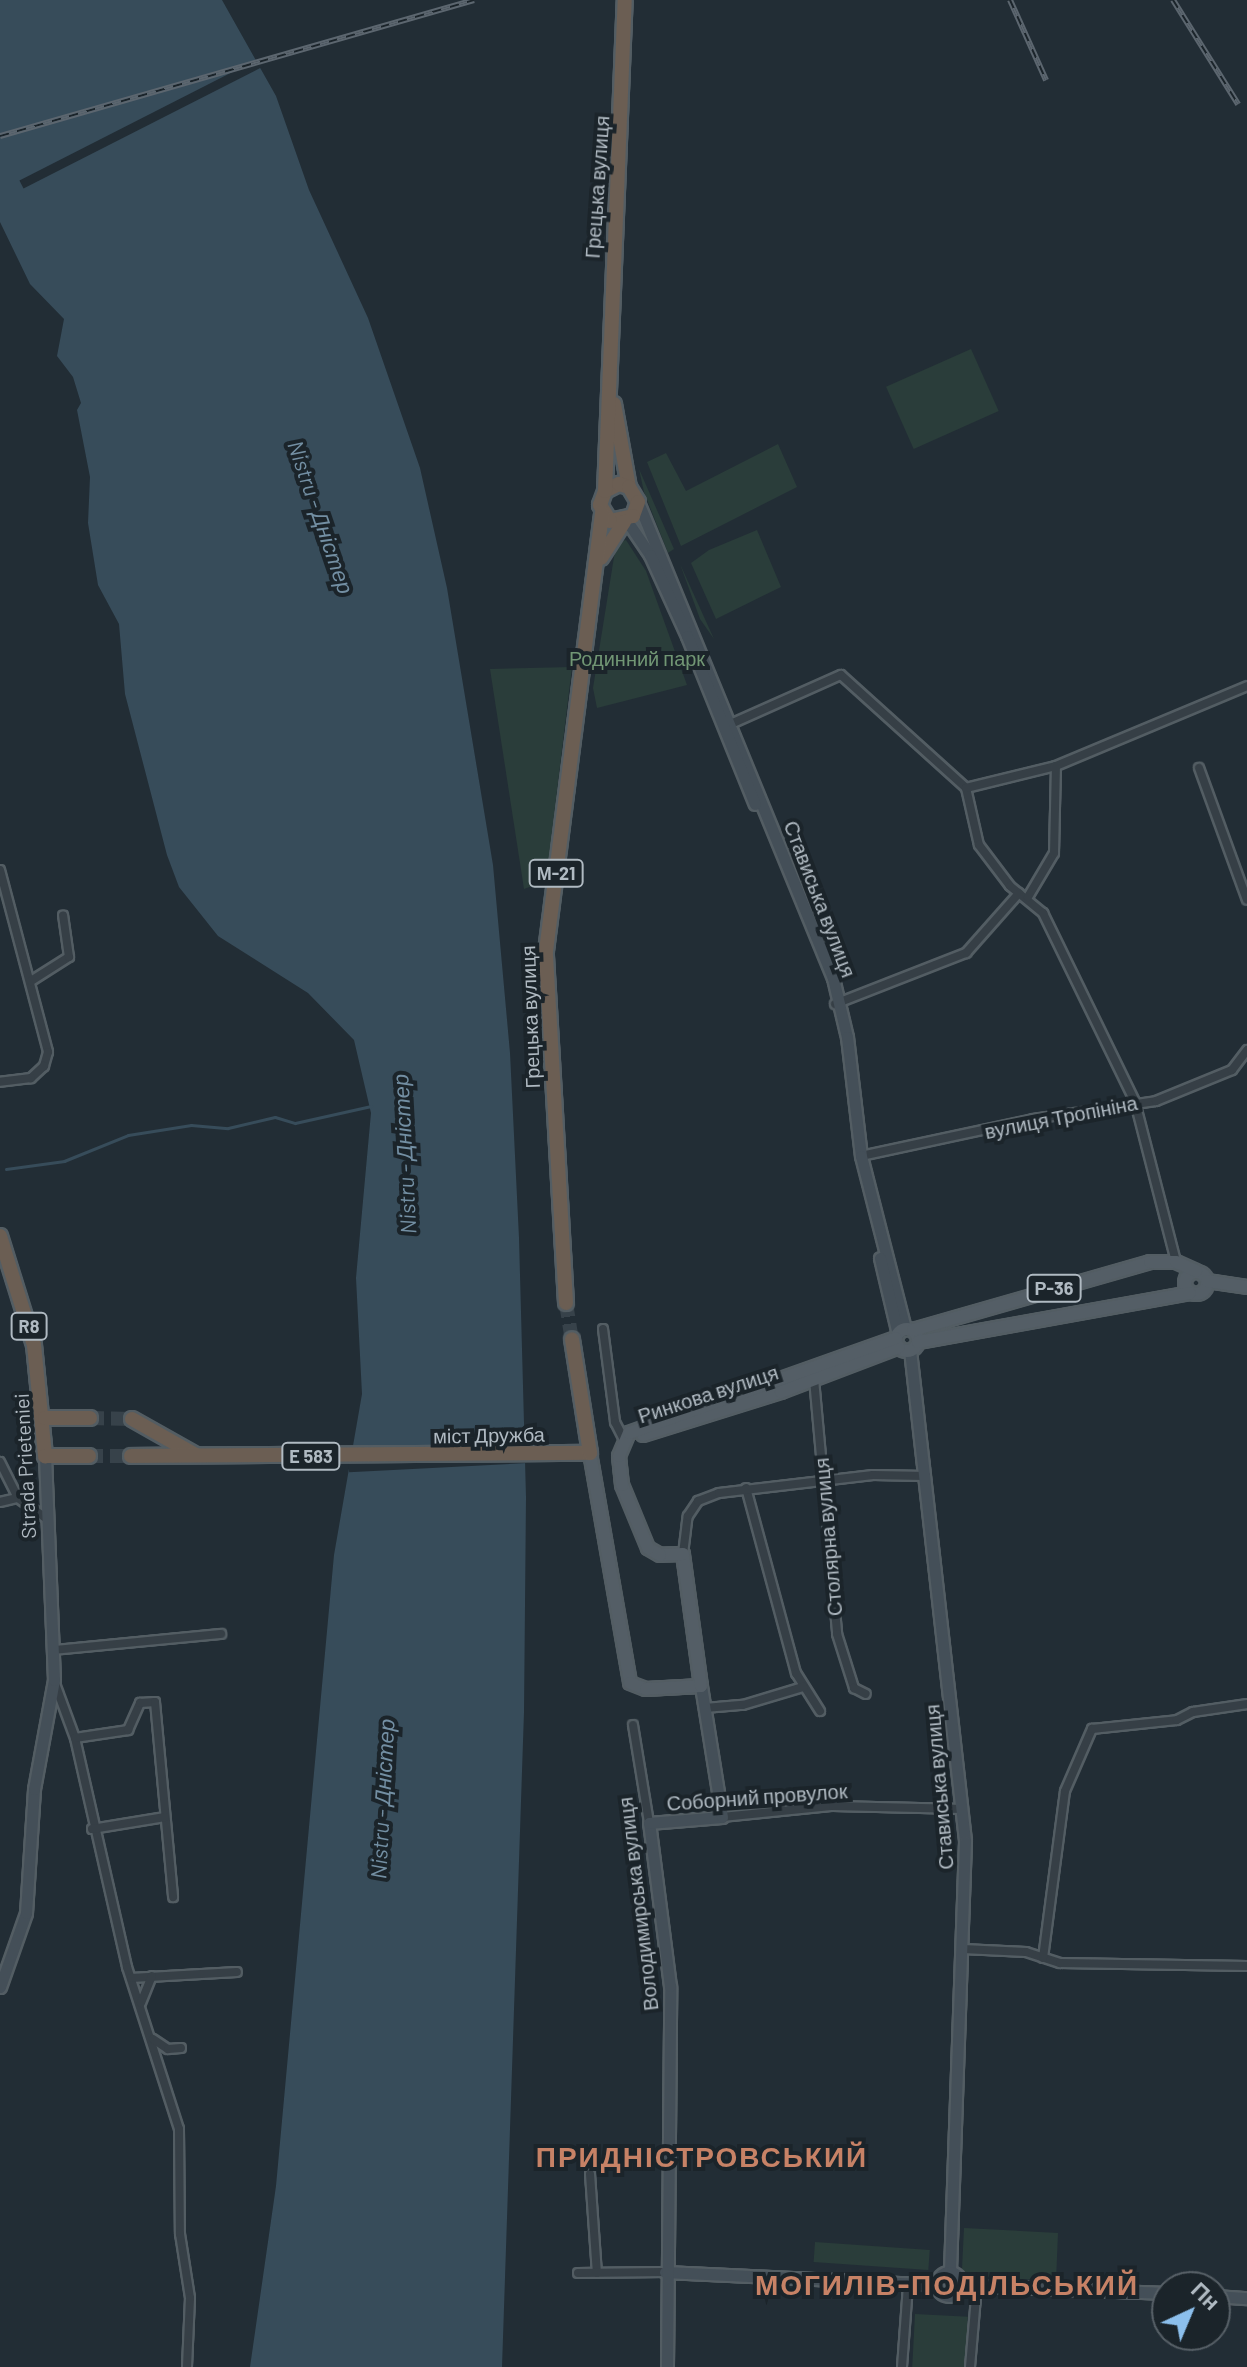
<!DOCTYPE html>
<html>
<head>
<meta charset="utf-8">
<style>
  body { margin:0 }
  #map { position:relative; width:1247px; height:2367px; overflow:hidden; background:#222d35; font-family:Barlow,sans-serif }
  div>[style] { position:absolute }
  [style*='--x'] { left:calc(var(--x)*1px); top:calc(var(--y)*1px); width:calc(var(--w)*1px); rotate:calc(var(--a)*1deg) }
  .green>* { inset:0; background:#2a3d3a; transform-origin:0 0 }
  .water>* { inset:0; background:#374c5a }
  .pier>* { inset:0; background:#222d35; transform-origin:0 0 }
  .stream>* { height:3px; margin:-1.5px; padding:0 1.5px; transform-origin:1.5px; border-radius:1.5px; background:#374c5a }
  .highway-tunnel>* { height:14px; margin-top:-7px; transform-origin:0; background:repeating-linear-gradient(90deg,#37424a 0 14px,transparent 0 21px) }
  .roads { filter:drop-shadow(2px 0 #535d63) drop-shadow(-2px 0 #535d63) drop-shadow(0 2px #535d63) drop-shadow(0 -2px #535d63) }
  .street>* { height:8px; margin:-4px; padding:0 4px; transform-origin:4px; border-radius:4px; background:#363f46 }
  .secondary>* { height:11px; margin:-5.5px; padding:0 5.5px; transform-origin:5.5px; border-radius:5.5px; background:#444f58 }
  .secondary>.ring { margin:-5.5px; padding:0; box-sizing:content-box; background:none; border:11px solid #444f58; border-radius:50% }
  .primary>* { height:12px; margin:-6px; padding:0 6px; transform-origin:6px; border-radius:6px; background:#545e66 }
  .primary>.ring { margin:-6px; padding:0; box-sizing:content-box; background:none; border:12px solid #545e66; border-radius:50% }
  .highway>* { height:14px; margin:-7px; padding:0 7px; transform-origin:7px; border-radius:7px; background:#6b5e53 }
  .rail>* { height:6px; margin-top:-3px; transform-origin:0; background:repeating-linear-gradient(90deg,#1b242a 0 9px,#5c666f 0 18px); box-sizing:border-box; border-block:2px solid #5c666f }
  span { translate:-50% -50%; white-space:nowrap; text-align:center; line-height:1.15; -webkit-text-stroke:8px #1b242a; paint-order:stroke }
  .shield-label span { padding:2px 6px; background:#1b242a; border:2px solid; border-radius:6px; -webkit-text-stroke-width:0 }
  .shield-label { font-size:18px; color:#b0bac2; font-weight:700 }
  .street-label { font-size:20px; color:#b0bac2 }
  .park-label { font-size:20px; color:#719674 }
  .water-label { font-size:22px; color:#738fa3; font-style:italic }
  .district-label { font-size:28px; color:#c78266; font-weight:700; letter-spacing:2px }
  .north { position:absolute; left:1151px; top:2271px; width:80px; height:80px; box-sizing:border-box; background:#1b242a; border:2px solid #576067; border-radius:50%; rotate:44deg; font-size:22px; font-weight:700; line-height:32px; text-align:center; color:#b0bac2 }
  .north::after { content:''; display:block; margin:auto; width:28px; height:36px; background:#8cbfec; clip-path:polygon(50% 0,100% 100%,50% 72%,0 100%) }
</style>
</head>
<body>
<div id="map">
  <div class="green">
    <div style="left:971px;top:349px;width:68px;height:93px;rotate:66deg"></div>
    <div style="clip-path:polygon(778px 444px,797px 487px,681px 546px,647px 462px,666px 453px,686px 491px)"></div>
    <div style="clip-path:polygon(639px 469px,674px 549px,668px 553px,644px 492px)"></div>
    <div style="clip-path:polygon(757px 530px,781px 587px,716px 619px,691px 563px,709px 550px)"></div>
    <div style="clip-path:polygon(626px 540px,646px 571px,687px 685px,597px 708px,593px 688px,614px 557px,619px 542px)"></div>
    <div style="clip-path:polygon(680px 564px,714px 639px,700px 619px)"></div>
    <div style="clip-path:polygon(572px 667px,546px 881px,524px 889px,490px 669px)"></div>
    <div style="clip-path:polygon(964px 2228px,1058px 2233px,1056px 2281px,968px 2276px,962px 2269px)"></div>
    <div style="left:815px;top:2242px;width:115px;height:20px;rotate:4deg"></div>
    <div style="left:915px;top:2314px;width:53px;height:53px;rotate:3deg"></div>
  </div>
  <div class="water">
    <div style="clip-path:polygon(0 0,222px 0,276px 96px,309px 190px,368px 318px,420px 468px,447px 588px,493px 865px,510px 1053px,519px 1238px,526px 1497px,524px 1712px,502px 2367px,250px 2367px,276px 2186px,334px 1555px,362px 1394px,356px 1278px,371px 1113px,354px 1040px,308px 993px,218px 936px,179px 887px,167px 855px,125px 694px,119px 624px,98px 585px,88px 523px,90px 477px,77px 410px,81px 403px,73px 377px,57px 356px,64px 319px,30px 284px,0 222px)"></div>
  </div>
  <div class="pier">
    <div style="left:260px;top:58px;width:9px;height:270px;rotate:63deg"></div>
    <div style="left:527px;top:1446px;width:17px;height:179px;rotate:87deg"></div>
  </div>
  <div class="stream">
    <div style="--x:6;--y:1169;--w:59;--a:-7.9"></div>
    <div style="--x:64;--y:1161;--w:69;--a:-22.1"></div>
    <div style="--x:128;--y:1135;--w:64;--a:-9"></div>
    <div style="--x:191;--y:1125;--w:37;--a:5"></div>
    <div style="--x:228;--y:1128;--w:48;--a:-13.2"></div>
    <div style="--x:275;--y:1117;--w:21;--a:17"></div>
    <div style="--x:295;--y:1123;--w:78;--a:-12.6"></div>
  </div>
  <div class="highway-tunnel">
    <div style="--x:566;--y:1303;--w:36;--a:81"></div>
    <div style="--x:90;--y:1418;--w:42;--a:1.4"></div>
    <div style="--x:89;--y:1456;--w:42;--a:0"></div>
  </div>
  <div class="roads">
    <div class="street">
      <div style="--x:724;--y:727;--w:128;--a:-24"></div>
      <div style="--x:841;--y:675;--w:169;--a:42.1"></div>
      <div style="--x:966;--y:788;--w:58;--a:77.2"></div>
      <div style="--x:979;--y:845;--w:51;--a:52.9"></div>
      <div style="--x:1010;--y:886;--w:43;--a:39.3"></div>
      <div style="--x:1043;--y:913;--w:210;--a:64"></div>
      <div style="--x:1135;--y:1102;--w:165;--a:75.6"></div>
      <div style="--x:1199;--y:768;--w:140;--a:70"></div>
      <div style="--x:966;--y:788;--w:93;--a:-13.7"></div>
      <div style="--x:1056;--y:766;--w:207;--a:-22.7"></div>
      <div style="--x:0;--y:870;--w:188;--a:75.2"></div>
      <div style="--x:48;--y:1052;--w:15;--a:106"></div>
      <div style="--x:44;--y:1066;--w:18;--a:137"></div>
      <div style="--x:31;--y:1078;--w:31;--a:173"></div>
      <div style="--x:1028;--y:897;--w:51;--a:-59.4"></div>
      <div style="--x:1054;--y:853;--w:87;--a:-88.7"></div>
      <div style="--x:31;--y:981;--w:45;--a:-32.3"></div>
      <div style="--x:69;--y:957;--w:42;--a:-98.1"></div>
      <div style="--x:835;--y:1004;--w:141;--a:-21.3"></div>
      <div style="--x:966;--y:953;--w:80;--a:-48.5"></div>
      <div style="--x:861;--y:1156;--w:176;--a:-12.1"></div>
      <div style="--x:1033;--y:1119;--w:124;--a:-8.3"></div>
      <div style="--x:1156;--y:1101;--w:82;--a:-22.2"></div>
      <div style="--x:1232;--y:1070;--w:25;--a:-53"></div>
      <div style="--x:603;--y:1329;--w:94;--a:82.6"></div>
      <div style="--x:615;--y:1422;--w:22;--a:63"></div>
      <div style="--x:814;--y:1379;--w:256;--a:84.8"></div>
      <div style="--x:837;--y:1634;--w:57;--a:72.5"></div>
      <div style="--x:854;--y:1688;--w:13;--a:27"></div>
      <div style="--x:0;--y:1462;--w:40;--a:63.4"></div>
      <div style="--x:18;--y:1498;--w:37;--a:36"></div>
      <div style="--x:746;--y:1488;--w:192;--a:74.9"></div>
      <div style="--x:796;--y:1673;--w:45;--a:57.7"></div>
      <div style="--x:0;--y:1502;--w:18;--a:-13"></div>
      <div style="--x:683;--y:1554;--w:38;--a:-83"></div>
      <div style="--x:688;--y:1516;--w:18;--a:-56"></div>
      <div style="--x:698;--y:1501;--w:22;--a:-21"></div>
      <div style="--x:719;--y:1493;--w:155;--a:-6.7"></div>
      <div style="--x:873;--y:1475;--w:53;--a:1.1"></div>
      <div style="--x:54;--y:1650;--w:168;--a:-5.5"></div>
      <div style="--x:54;--y:1681;--w:61;--a:69.8"></div>
      <div style="--x:75;--y:1738;--w:235;--a:77.2"></div>
      <div style="--x:127;--y:1967;--w:170;--a:72.2"></div>
      <div style="--x:179;--y:2129;--w:105;--a:89.5"></div>
      <div style="--x:180;--y:2234;--w:65;--a:81.1"></div>
      <div style="--x:190;--y:2298;--w:69;--a:92.5"></div>
      <div style="--x:705;--y:1708;--w:38;--a:-5"></div>
      <div style="--x:743;--y:1705;--w:63;--a:-16.7"></div>
      <div style="--x:633;--y:1725;--w:99;--a:80.7"></div>
      <div style="--x:75;--y:1738;--w:54;--a:-8.6"></div>
      <div style="--x:128;--y:1730;--w:30;--a:-66"></div>
      <div style="--x:140;--y:1703;--w:15;--a:-4"></div>
      <div style="--x:155;--y:1702;--w:196;--a:84.7"></div>
      <div style="--x:722;--y:1817;--w:112;--a:-5.7"></div>
      <div style="--x:833;--y:1806;--w:130;--a:1.3"></div>
      <div style="--x:92;--y:1829;--w:74;--a:-9.3"></div>
      <div style="--x:963;--y:1949;--w:63;--a:2.7"></div>
      <div style="--x:1026;--y:1952;--w:36;--a:18"></div>
      <div style="--x:1060;--y:1963;--w:187;--a:0.9"></div>
      <div style="--x:1043;--y:1958;--w:168;--a:-82.5"></div>
      <div style="--x:1065;--y:1791;--w:68;--a:-66.5"></div>
      <div style="--x:1092;--y:1729;--w:85;--a:-6"></div>
      <div style="--x:1177;--y:1720;--w:18;--a:-27"></div>
      <div style="--x:1193;--y:1712;--w:55;--a:-8.4"></div>
      <div style="--x:131;--y:1978;--w:106;--a:-3.2"></div>
      <div style="--x:141;--y:2003;--w:29;--a:-68"></div>
      <div style="--x:153;--y:2039;--w:18;--a:34"></div>
      <div style="--x:168;--y:2049;--w:13;--a:-4"></div>
      <div style="--x:590;--y:2174;--w:99;--a:86"></div>
      <div style="--x:578;--y:2273;--w:87;--a:-0.7"></div>
      <div style="--x:902;--y:2367;--w:82;--a:-85.8"></div>
      <div style="--x:970;--y:2367;--w:81;--a:-85.1"></div>
    </div>
    <div class="secondary">
      <div style="--x:638;--y:502;--w:514;--a:67.72"></div>
      <div style="--x:833;--y:978;--w:61;--a:76.7"></div>
      <div style="--x:847;--y:1037;--w:120;--a:83.3"></div>
      <div style="--x:861;--y:1156;--w:179;--a:75.7"></div>
      <div style="--x:627;--y:521;--w:41;--a:55.9"></div>
      <div style="--x:650;--y:555;--w:89;--a:65.4"></div>
      <div style="--x:687;--y:636;--w:181;--a:68"></div>
      <div style="--x:880;--y:1258;--w:78;--a:76.7"></div>
      <div style="--x:910;--y:1350;--w:494;--a:83.6"></div>
      <div style="--x:965;--y:1841;--w:431;--a:92"></div>
      <div style="--x:0;--y:1987;--w:78;--a:-70.6"></div>
      <div style="--x:26;--y:1913;--w:124;--a:-86.3"></div>
      <div style="--x:34;--y:1789;--w:111;--a:-79.6"></div>
      <div style="--x:54;--y:1680;--w:224;--a:-92.3"></div>
      <div style="--x:665;--y:2272;--w:272;--a:2.7"></div>
      <div class="ring" style="left:937px;top:2272px;width:13px;height:13px"></div>
      <div style="--x:961;--y:2285;--w:206;--a:2.2"></div>
      <div style="--x:1215;--y:2296;--w:32;--a:4"></div>
      <div style="--x:667;--y:2367;--w:381;--a:-89.5"></div>
      <div style="--x:670;--y:1986;--w:164;--a:-97.3"></div>
      <div style="--x:649;--y:1823;--w:73;--a:-4.7"></div>
      <div style="--x:722;--y:1817;--w:133;--a:-99.1"></div>
    </div>
    <div class="primary">
      <div class="ring" style="left:1185px;top:1272px;width:10px;height:10px"></div>
      <div style="--x:1207;--y:1281;--w:40;--a:8.5"></div>
      <div class="ring" style="left:896px;top:1329px;width:10px;height:10px"></div>
      <div style="--x:913;--y:1330;--w:247;--a:-16"></div>
      <div style="--x:1150;--y:1262;--w:26;--a:0"></div>
      <div style="--x:1176;--y:1262;--w:22;--a:24"></div>
      <div style="--x:918;--y:1342;--w:276;--a:-10.2"></div>
      <div style="--x:643;--y:1435;--w:145;--a:-17.3"></div>
      <div style="--x:781;--y:1392;--w:126;--a:-20.9"></div>
      <div style="--x:590;--y:1453;--w:233;--a:80.1"></div>
      <div style="--x:630;--y:1683;--w:17;--a:21"></div>
      <div style="--x:646;--y:1689;--w:55;--a:-3.1"></div>
      <div style="--x:701;--y:1686;--w:133;--a:-97.8"></div>
      <div style="--x:683;--y:1554;--w:23;--a:178"></div>
      <div style="--x:660;--y:1555;--w:14;--a:-150"></div>
      <div style="--x:648;--y:1548;--w:68;--a:-112.4"></div>
      <div style="--x:622;--y:1485;--w:29;--a:-96"></div>
      <div style="--x:619;--y:1456;--w:25;--a:-67"></div>
      <div style="--x:629;--y:1433;--w:283;--a:-19.6"></div>
    </div>
    <div class="highway">
      <div style="--x:614;--y:404;--w:84;--a:79.8"></div>
      <div style="--x:605;--y:491;--w:16;--a:-27"></div>
      <div style="--x:619;--y:484;--w:10;--a:17"></div>
      <div style="--x:629;--y:487;--w:17;--a:59"></div>
      <div style="--x:638;--y:502;--w:15;--a:110"></div>
      <div style="--x:633;--y:516;--w:24;--a:168"></div>
      <div style="--x:610;--y:521;--w:19;--a:-122"></div>
      <div style="--x:600;--y:505;--w:15;--a:-70"></div>
      <div style="--x:605;--y:491;--w:491;--a:-87.7"></div>
      <div style="--x:601;--y:558;--w:43;--a:-57.4"></div>
      <div style="--x:0;--y:1236;--w:114;--a:72.7"></div>
      <div style="--x:34;--y:1345;--w:112;--a:84.3"></div>
      <div style="--x:45;--y:1456;--w:44;--a:0"></div>
      <div style="--x:566;--y:1303;--w:353;--a:-93.3"></div>
      <div style="--x:546;--y:951;--w:442;--a:-82.7"></div>
      <div style="--x:45;--y:1418;--w:45;--a:0"></div>
      <div style="--x:132;--y:1419;--w:73;--a:29.4"></div>
      <div style="--x:131;--y:1456;--w:459;--a:-0.4"></div>
      <div style="--x:590;--y:1453;--w:115;--a:-99"></div>
    </div>
  </div>
  <div class="rail">
    <div style="--x:1010;--y:0;--w:88;--a:65.8"></div>
    <div style="--x:1173;--y:0;--w:123;--a:58"></div>
    <div style="--x:0;--y:136;--w:493;--a:-16"></div>
  </div>
  <div class="shield-label">
    <span style="left:556px;top:873px">М-21</span>
    <span style="left:1054px;top:1288px">Р-36</span>
    <span style="left:29px;top:1326px">R8</span>
    <span style="left:311px;top:1456px">E 583</span>
  </div>
  <div class="street-label">
    <span style="left:597px;top:187px;rotate:-86deg">Грецька вулиця</span>
    <span style="left:820px;top:899px;rotate:69deg">Стависька вулиця</span>
    <span style="left:530px;top:1017px;rotate:-92deg">Грецька вулиця</span>
    <span style="left:1061px;top:1117px;rotate:-11deg">вулиця Тропініна</span>
    <span style="left:708px;top:1394px;rotate:-18deg">Ринкова вулиця</span>
    <span style="left:489px;top:1435px;rotate:-1deg">міст Дружба</span>
    <span style="left:25px;top:1466px;rotate:-93deg">Strada Prieteniei</span>
    <span style="left:828px;top:1537px;rotate:-95deg">Столярна вулиця</span>
    <span style="left:939px;top:1787px;rotate:-95deg">Стависька вулиця</span>
    <span style="left:757px;top:1797px;rotate:-4deg">Соборний провулок</span>
    <span style="left:638px;top:1904px;rotate:-97deg">Володимирська вулиця</span>
  </div>
  <div class="park-label">
    <span style="left:637px;top:658px">Родинний парк</span>
  </div>
  <div class="water-label">
    <span style="left:321px;top:517px;rotate:71deg">Nistru - Дністер</span>
    <span style="left:404px;top:1154px;rotate:-93deg">Nistru - Дністер</span>
    <span style="left:382px;top:1799px;rotate:-87deg">Nistru - Дністер</span>
  </div>
  <div class="district-label">
    <span style="left:702px;top:2156px">ПРИДНІСТРОВСЬКИЙ</span>
    <span style="left:947px;top:2284px">МОГИЛІВ-ПОДІЛЬСЬКИЙ</span>
  </div>
  <div class="north">Пн</div>
</div>
</body>
</html>
